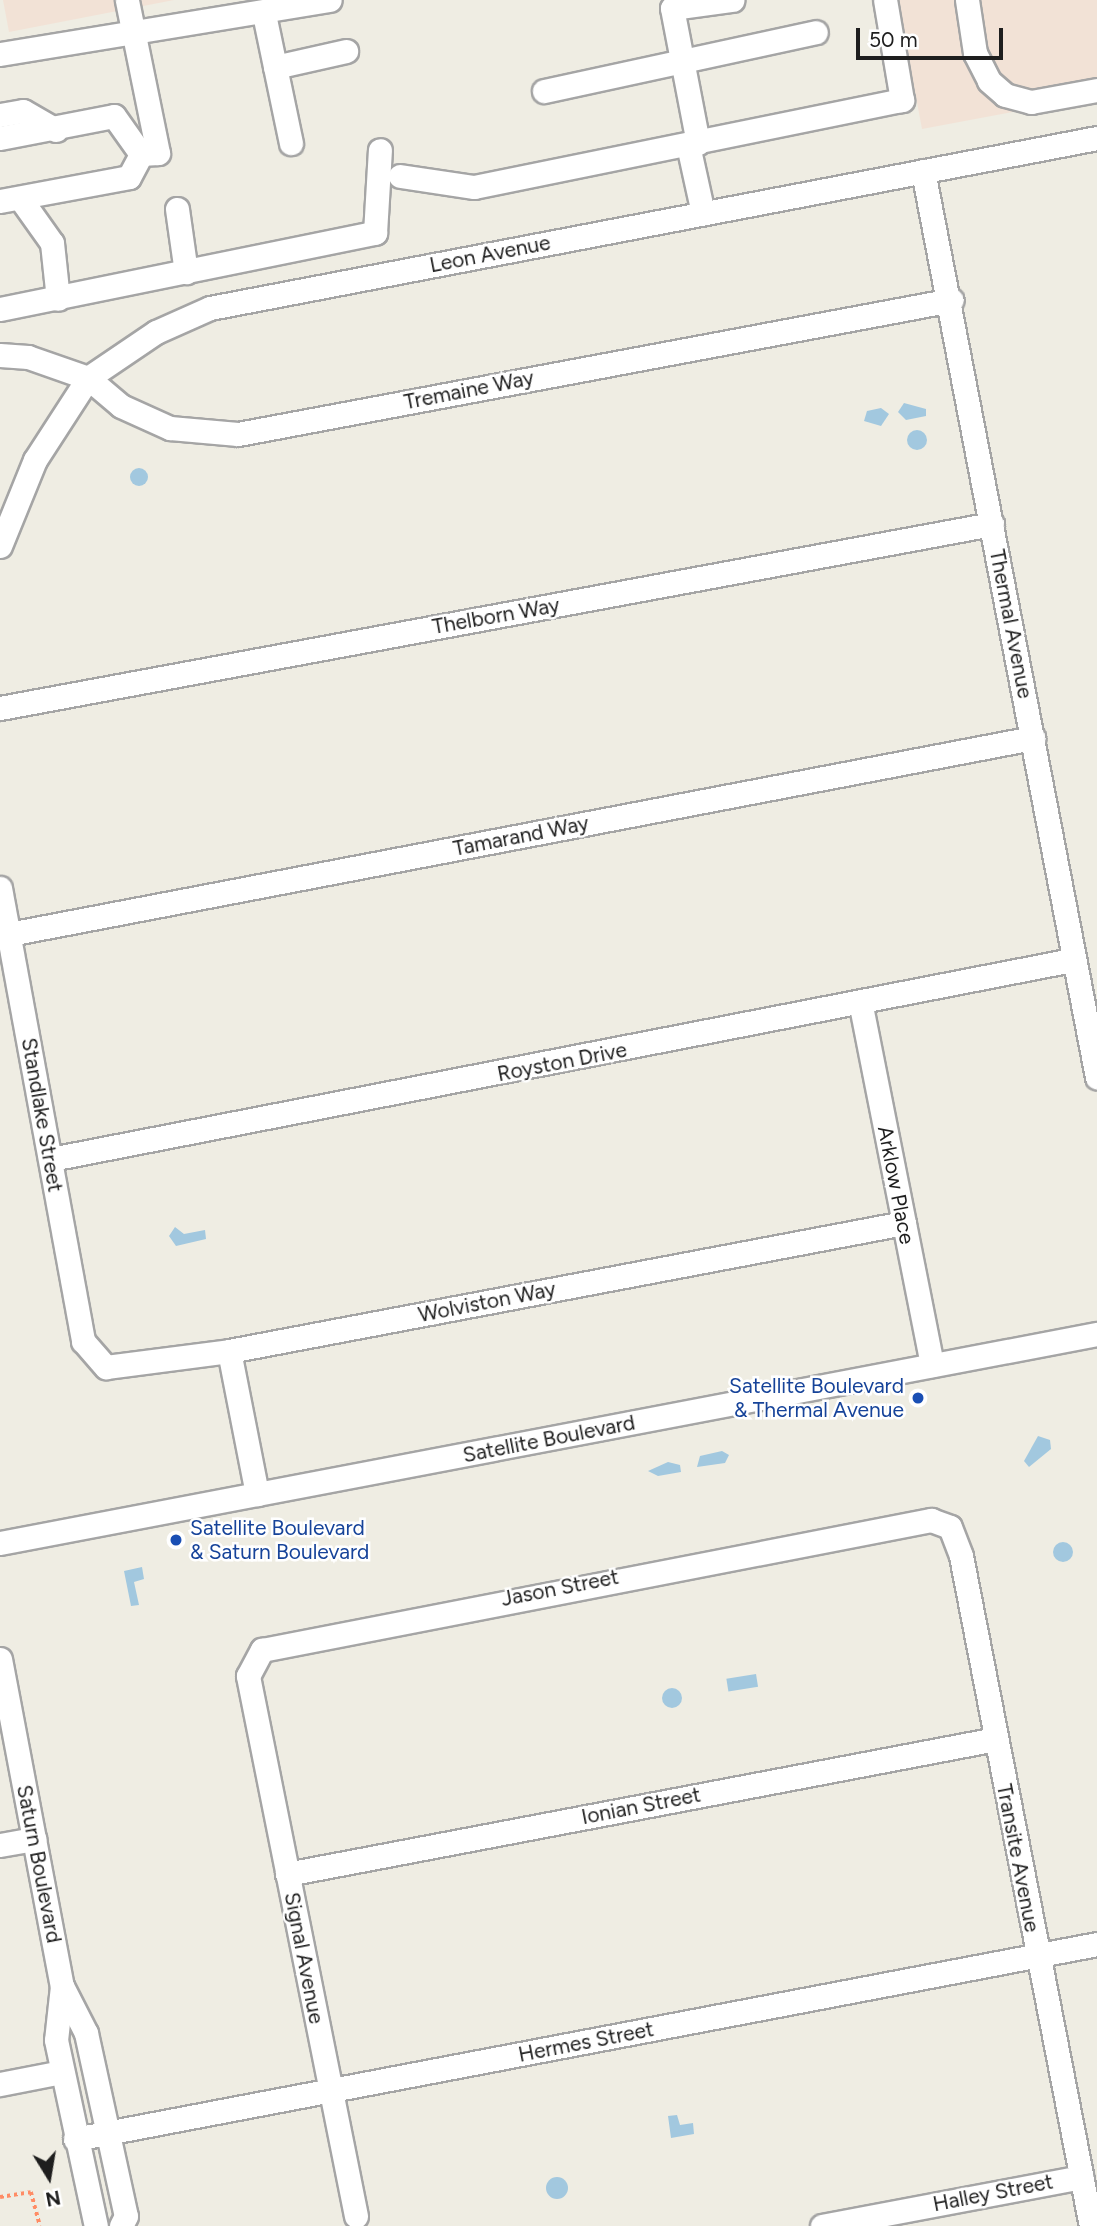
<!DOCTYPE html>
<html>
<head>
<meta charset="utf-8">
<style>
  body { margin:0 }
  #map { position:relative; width:1097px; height:2226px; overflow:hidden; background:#efede3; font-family:Figtree,sans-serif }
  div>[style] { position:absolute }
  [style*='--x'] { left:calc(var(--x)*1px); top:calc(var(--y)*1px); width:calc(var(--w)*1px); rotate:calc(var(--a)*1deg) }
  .military>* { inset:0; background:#f2e2d6 }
  .water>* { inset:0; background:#a2c8df; transform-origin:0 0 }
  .round { border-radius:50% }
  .path>* { height:3.5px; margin-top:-1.75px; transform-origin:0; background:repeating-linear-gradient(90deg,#ff8c65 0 3.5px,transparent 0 7px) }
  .roads { filter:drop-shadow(2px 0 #a5a5a5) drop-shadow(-2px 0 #a5a5a5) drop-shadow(0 2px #a5a5a5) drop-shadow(0 -2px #a5a5a5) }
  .minor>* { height:23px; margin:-11.5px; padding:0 11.5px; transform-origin:11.5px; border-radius:11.5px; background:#fff }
  .dots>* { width:19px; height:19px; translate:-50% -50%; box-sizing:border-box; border:4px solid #fff; border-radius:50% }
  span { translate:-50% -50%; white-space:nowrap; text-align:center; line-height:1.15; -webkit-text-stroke:5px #fff; paint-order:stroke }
  .street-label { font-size:21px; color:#1e1e1e }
  .transit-label { font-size:21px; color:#164399 }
  .right { translate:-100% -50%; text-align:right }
  .left { translate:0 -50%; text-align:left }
  .north { position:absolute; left:14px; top:2142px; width:70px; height:70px; -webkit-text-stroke:5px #fff; paint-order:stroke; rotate:169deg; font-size:19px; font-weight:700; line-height:28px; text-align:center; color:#1e1e1e }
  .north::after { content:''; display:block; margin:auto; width:24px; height:32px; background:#1e1e1e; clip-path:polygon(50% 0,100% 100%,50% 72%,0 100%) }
  .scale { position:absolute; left:856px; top:28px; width:147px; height:32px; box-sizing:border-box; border:4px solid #1e1e1e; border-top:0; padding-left:9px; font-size:21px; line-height:24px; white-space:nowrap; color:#1e1e1e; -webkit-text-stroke:5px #fff; paint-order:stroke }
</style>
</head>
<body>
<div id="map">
  <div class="military">
    <div style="clip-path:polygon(3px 0,174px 0,9px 32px)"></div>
    <div style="clip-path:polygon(898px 0,1097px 0,1097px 96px,922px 129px)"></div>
  </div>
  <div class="water">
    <div style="clip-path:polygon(904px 403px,926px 409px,926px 416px,906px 420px,898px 412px)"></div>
    <div style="clip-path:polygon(881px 408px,889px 414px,881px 426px,864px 421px,867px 411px)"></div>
    <div class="round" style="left:907px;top:430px;width:20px;height:20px"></div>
    <div class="round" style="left:130px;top:468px;width:18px;height:18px"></div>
    <div style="clip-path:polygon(175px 1227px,184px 1234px,205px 1230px,206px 1239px,176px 1246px,169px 1236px)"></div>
    <div style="clip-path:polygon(1038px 1436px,1050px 1440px,1051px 1449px,1029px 1467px,1024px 1461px)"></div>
    <div style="clip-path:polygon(722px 1451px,729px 1455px,725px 1463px,697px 1467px,700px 1456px)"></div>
    <div style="clip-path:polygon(668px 1462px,680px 1465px,681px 1472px,658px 1476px,648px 1471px)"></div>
    <div class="round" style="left:1053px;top:1542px;width:20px;height:20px"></div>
    <div style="clip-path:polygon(142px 1567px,144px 1579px,134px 1582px,139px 1605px,131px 1606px,124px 1571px)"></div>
    <div style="left:756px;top:1674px;width:13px;height:30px;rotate:81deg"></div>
    <div class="round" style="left:662px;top:1688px;width:20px;height:20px"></div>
    <div style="clip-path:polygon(677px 2115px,680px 2125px,693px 2123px,694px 2134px,671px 2138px,668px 2116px)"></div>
    <div class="round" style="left:546px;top:2177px;width:22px;height:22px"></div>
  </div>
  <div class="path">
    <div style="--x:0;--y:2197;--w:31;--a:-9"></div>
    <div style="--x:31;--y:2192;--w:35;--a:75"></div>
  </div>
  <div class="roads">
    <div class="minor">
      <div style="--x:967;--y:0;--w:54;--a:81.4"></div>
      <div style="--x:975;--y:53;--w:31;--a:63"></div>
      <div style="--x:989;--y:81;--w:21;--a:41"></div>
      <div style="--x:1005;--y:95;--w:27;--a:15"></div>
      <div style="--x:1031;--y:102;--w:67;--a:-10.3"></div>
      <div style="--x:264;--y:14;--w:132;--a:78.2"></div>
      <div style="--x:0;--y:54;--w:334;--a:-9.3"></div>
      <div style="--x:275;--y:67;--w:73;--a:-12.7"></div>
      <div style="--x:544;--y:91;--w:278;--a:-12.2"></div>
      <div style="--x:0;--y:115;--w:23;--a:-10"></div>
      <div style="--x:23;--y:111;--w:38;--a:30"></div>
      <div style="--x:0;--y:138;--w:116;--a:-10.9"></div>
      <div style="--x:114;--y:116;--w:47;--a:54.6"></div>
      <div style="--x:698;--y:143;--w:137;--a:-100.9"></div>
      <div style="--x:672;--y:8;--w:61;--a:-7.6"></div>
      <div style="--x:688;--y:145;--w:70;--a:77.6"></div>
      <div style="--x:923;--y:171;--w:923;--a:79.13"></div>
      <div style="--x:400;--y:176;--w:75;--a:8.5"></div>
      <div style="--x:474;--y:187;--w:437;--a:-11.5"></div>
      <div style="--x:902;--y:100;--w:101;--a:-99.6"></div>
      <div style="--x:20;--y:198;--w:55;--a:54.6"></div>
      <div style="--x:52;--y:243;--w:56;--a:83.9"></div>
      <div style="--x:0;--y:201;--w:131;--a:-10.5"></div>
      <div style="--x:129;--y:177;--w:26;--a:-62"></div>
      <div style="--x:141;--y:154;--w:17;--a:-3"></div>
      <div style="--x:158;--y:153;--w:156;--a:-101.5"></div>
      <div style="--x:177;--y:209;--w:64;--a:81.9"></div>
      <div style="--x:0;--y:309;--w:383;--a:-11.5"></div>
      <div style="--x:375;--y:233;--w:83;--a:-86.6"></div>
      <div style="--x:0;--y:355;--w:28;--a:4"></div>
      <div style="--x:28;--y:357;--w:64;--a:19.3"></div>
      <div style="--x:88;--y:378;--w:43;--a:40.3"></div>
      <div style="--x:121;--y:406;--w:54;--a:24.2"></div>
      <div style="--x:170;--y:428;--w:68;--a:5"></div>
      <div style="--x:238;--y:434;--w:726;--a:-10.63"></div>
      <div style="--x:0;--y:546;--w:93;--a:-67.9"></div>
      <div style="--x:35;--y:460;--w:98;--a:-57.1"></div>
      <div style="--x:88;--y:378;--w:82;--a:-34.1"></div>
      <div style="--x:156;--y:332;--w:59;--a:-24"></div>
      <div style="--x:210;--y:308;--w:903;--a:-10.85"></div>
      <div style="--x:0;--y:708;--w:1009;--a:-10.51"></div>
      <div style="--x:0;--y:888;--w:461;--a:79.6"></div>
      <div style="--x:83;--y:1341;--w:35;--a:49"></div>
      <div style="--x:106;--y:1367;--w:124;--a:-7.4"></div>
      <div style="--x:229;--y:1351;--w:687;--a:-10.74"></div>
      <div style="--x:9;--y:934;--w:1043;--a:-10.84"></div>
      <div style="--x:861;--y:1006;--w:366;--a:78.8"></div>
      <div style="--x:51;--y:1159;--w:1040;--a:-11.03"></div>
      <div style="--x:229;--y:1351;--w:146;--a:78.9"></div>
      <div style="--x:0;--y:1543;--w:1117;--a:-10.79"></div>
      <div style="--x:0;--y:1659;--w:333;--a:79.3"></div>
      <div style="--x:62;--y:1986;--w:54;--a:96.3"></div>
      <div style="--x:56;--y:2040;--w:190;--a:77.9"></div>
      <div style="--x:0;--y:1845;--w:35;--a:-10"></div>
      <div style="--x:287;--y:1874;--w:722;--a:-10.78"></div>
      <div style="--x:62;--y:1986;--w:53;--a:62.9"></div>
      <div style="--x:86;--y:2033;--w:187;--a:77.7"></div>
      <div style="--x:126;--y:2216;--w:11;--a:117"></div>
      <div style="--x:0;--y:2084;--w:63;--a:-11"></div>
      <div style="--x:75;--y:2139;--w:1040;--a:-10.8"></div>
      <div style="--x:356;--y:2216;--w:551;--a:-101.31"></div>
      <div style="--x:248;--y:1676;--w:30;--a:-62"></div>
      <div style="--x:262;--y:1650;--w:682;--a:-11"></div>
      <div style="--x:931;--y:1520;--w:20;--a:20"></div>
      <div style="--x:950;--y:1527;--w:31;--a:69"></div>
      <div style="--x:961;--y:1556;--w:682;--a:79.02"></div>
      <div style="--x:822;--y:2226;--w:264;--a:-10.7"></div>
    </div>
  </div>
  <div class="dots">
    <div style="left:918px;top:1398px;background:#1a4fb4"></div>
    <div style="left:176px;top:1540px;background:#1a4fb4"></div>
  </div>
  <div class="street-label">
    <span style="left:490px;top:254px;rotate:-11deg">Leon Avenue</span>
    <span style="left:469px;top:390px;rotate:-11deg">Tremaine Way</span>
    <span style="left:496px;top:616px;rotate:-10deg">Thelborn Way</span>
    <span style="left:1011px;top:624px;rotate:79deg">Thermal Avenue</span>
    <span style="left:521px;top:836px;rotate:-11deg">Tamarand Way</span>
    <span style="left:562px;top:1062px;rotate:-11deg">Royston Drive</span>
    <span style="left:42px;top:1115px;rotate:80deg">Standlake Street</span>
    <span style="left:896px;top:1185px;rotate:79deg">Arklow Place</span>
    <span style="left:487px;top:1302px;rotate:-11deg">Wolviston Way</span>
    <span style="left:549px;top:1439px;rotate:-11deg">Satellite Boulevard</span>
    <span style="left:560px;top:1588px;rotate:-11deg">Jason Street</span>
    <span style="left:641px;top:1806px;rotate:-11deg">Ionian Street</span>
    <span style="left:1018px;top:1858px;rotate:79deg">Transite Avenue</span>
    <span style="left:39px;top:1864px;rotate:79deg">Saturn Boulevard</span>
    <span style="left:304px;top:1958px;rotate:79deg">Signal Avenue</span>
    <span style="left:586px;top:2042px;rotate:-11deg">Hermes Street</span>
    <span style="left:993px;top:2193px;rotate:-11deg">Halley Street</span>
  </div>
  <div class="transit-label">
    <span class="right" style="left:904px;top:1398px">Satellite Boulevard<br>&amp; Thermal Avenue</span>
    <span class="left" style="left:190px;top:1540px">Satellite Boulevard<br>&amp; Saturn Boulevard</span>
  </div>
  <div class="north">N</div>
  <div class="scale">50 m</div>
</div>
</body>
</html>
